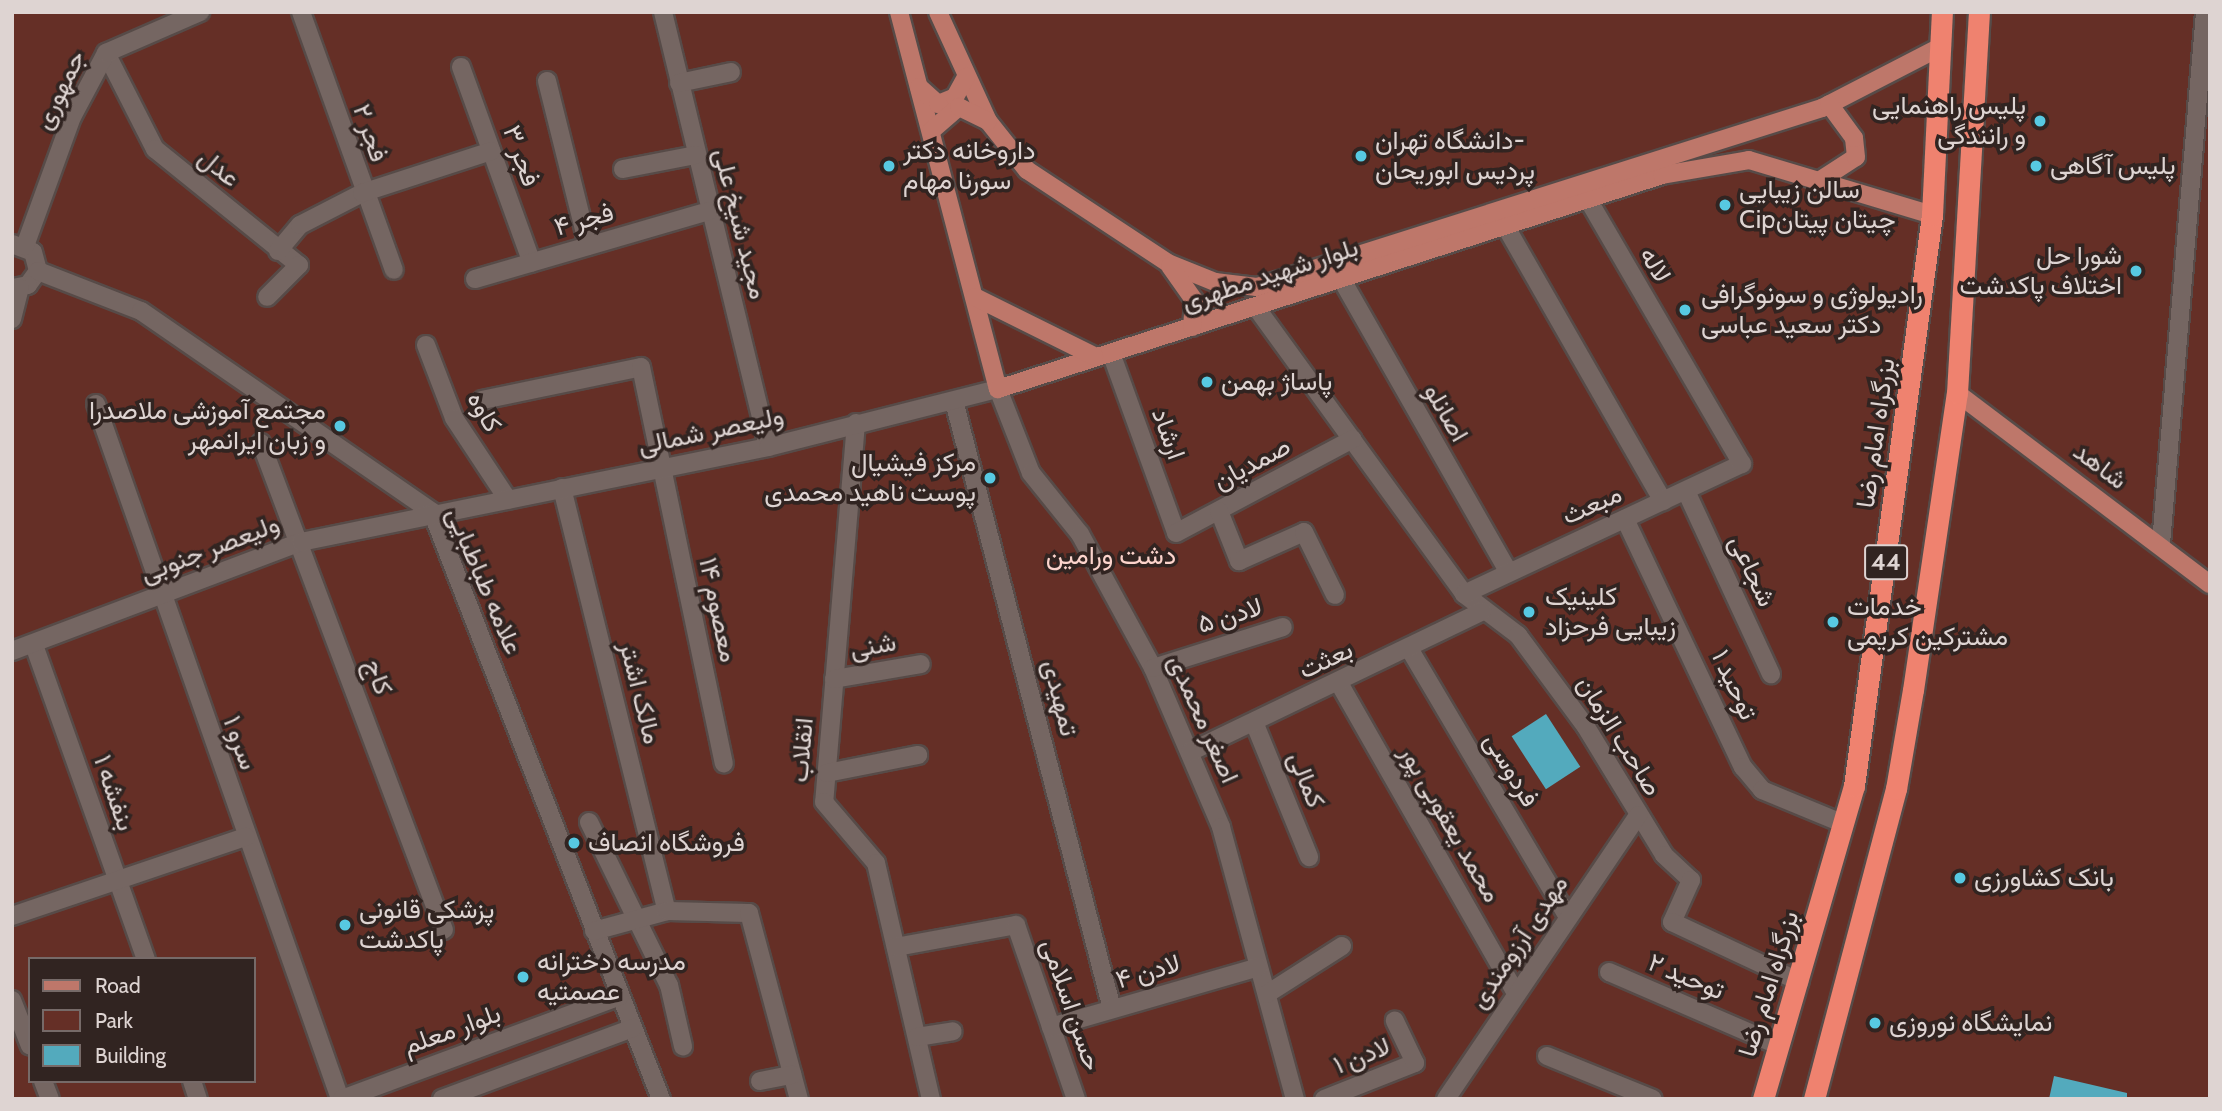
<!DOCTYPE html>
<html>
<head>
<meta charset="utf-8">
<style>
  body { margin:0 }
  #map { position:relative; width:2222px; height:1111px; overflow:hidden; background:#3b2e2b; font-family:Cabin,Vazirmatn,sans-serif }
  div>[style] { position:absolute }
  [style*='--x'] { left:calc(var(--x)*1px); top:calc(var(--y)*1px); width:calc(var(--w)*1px); rotate:calc(var(--a)*1deg) }
  .green>* { inset:0; background:#652f26 }
  .building>* { inset:0; background:#53aabd; transform-origin:0 0 }
  .roads { filter:drop-shadow(2px 0 #574b48) drop-shadow(-2px 0 #574b48) drop-shadow(0 2px #574b48) drop-shadow(0 -2px #574b48) }
  .minor>* { height:18px; margin:-9px; padding:0 9px; transform-origin:9px; border-radius:9px; background:#756662 }
  .major>* { height:18px; margin:-9px; padding:0 9px; transform-origin:9px; border-radius:9px; background:#be776a }
  .highway>* { height:21px; margin:-10.5px; padding:0 10.5px; transform-origin:10.5px; border-radius:10.5px; background:#ef826f }
  .dots>* { width:19px; height:19px; translate:-50% -50%; box-sizing:border-box; border:4px solid #312421; border-radius:50% }
  span { translate:-50% -50%; white-space:nowrap; text-align:center; line-height:1.15; -webkit-text-stroke:7px #312421; paint-order:stroke }
  .shield-label span { padding:2px 5px; background:#312421; border:2px solid; border-radius:5px; -webkit-text-stroke-width:0 }
  .shield-label { font-size:24px; color:#ded4d2; font-weight:700 }
  .street-label { font-size:26px; color:#ded4d2 }
  .poi-label { font-size:26px; color:#ded4d2 }
  .right { translate:-100% -50%; text-align:right }
  .left { translate:0 -50%; text-align:left }
  .park-label { font-size:26px; color:#fcd4cc }
  .frame { position:absolute; inset:0; border:14px solid #ded4d2; pointer-events:none }
  .legend { position:absolute; left:28px; top:957px; width:228px; height:126px; box-sizing:border-box; background:#312421; border:2px solid #766a68; margin:0; padding:9px 12px; list-style:none; font-size:21px; color:#ded4d2 }
  .legend li { display:flex; align-items:center; gap:14px; height:35px }
  .legend b { width:35px; border:2px solid #766a68 }
</style>
</head>
<body>
<div id="map">
  <div class="green">
    <div style="clip-path:polygon(evenodd,12px 12px,2210px 12px,2210px 1099px,12px 1099px,12px 12px,30px 959px,254px 959px,254px 1081px,30px 1081px,30px 959px)"></div>
  </div>
  <div class="building">
    <div style="left:1546px;top:714px;width:63px;height:41px;rotate:57deg"></div>
    <div style="clip-path:polygon(2054px 1076px,2127px 1093px,2127px 1099px,2049px 1099px)"></div>
  </div>
  <div class="roads">
    <div class="minor">
      <div style="--x:301;--y:12;--w:274;--a:70.2"></div>
      <div style="--x:663;--y:12;--w:447;--a:76.4"></div>
      <div style="--x:106;--y:53;--w:108;--a:63"></div>
      <div style="--x:155;--y:149;--w:185;--a:38.9"></div>
      <div style="--x:299;--y:265;--w:45;--a:135"></div>
      <div style="--x:461;--y:67;--w:208;--a:70.1"></div>
      <div style="--x:547;--y:81;--w:170;--a:76"></div>
      <div style="--x:679;--y:83;--w:53;--a:-11.9"></div>
      <div style="--x:623;--y:169;--w:74;--a:-10.9"></div>
      <div style="--x:1506;--y:227;--w:316;--a:60.2"></div>
      <div style="--x:12;--y:244;--w:22;--a:21"></div>
      <div style="--x:33;--y:252;--w:20;--a:75"></div>
      <div style="--x:38;--y:271;--w:17;--a:126"></div>
      <div style="--x:28;--y:285;--w:16;--a:169"></div>
      <div style="--x:25;--y:246;--w:137;--a:-70"></div>
      <div style="--x:72;--y:117;--w:72;--a:-62"></div>
      <div style="--x:106;--y:53;--w:103;--a:-23.6"></div>
      <div style="--x:278;--y:251;--w:34;--a:-50"></div>
      <div style="--x:300;--y:225;--w:70;--a:-27.3"></div>
      <div style="--x:362;--y:193;--w:136;--a:-18"></div>
      <div style="--x:38;--y:271;--w:110;--a:21.2"></div>
      <div style="--x:141;--y:311;--w:354;--a:34.6"></div>
      <div style="--x:432;--y:512;--w:630;--a:68.69"></div>
      <div style="--x:475;--y:279;--w:244;--a:-16.2"></div>
      <div style="--x:1342;--y:280;--w:335;--a:60.3"></div>
      <div style="--x:1258;--y:310;--w:351;--a:54"></div>
      <div style="--x:1464;--y:594;--w:68;--a:37.2"></div>
      <div style="--x:1518;--y:635;--w:114;--a:53.5"></div>
      <div style="--x:1586;--y:727;--w:150;--a:58.6"></div>
      <div style="--x:1664;--y:855;--w:37;--a:43"></div>
      <div style="--x:1691;--y:880;--w:46;--a:114.3"></div>
      <div style="--x:1672;--y:922;--w:141;--a:25.1"></div>
      <div style="--x:12;--y:319;--w:32;--a:-76"></div>
      <div style="--x:426;--y:345;--w:78;--a:69"></div>
      <div style="--x:454;--y:418;--w:98;--a:56.6"></div>
      <div style="--x:1111;--y:353;--w:191;--a:70.1"></div>
      <div style="--x:1176;--y:533;--w:200;--a:-28"></div>
      <div style="--x:482;--y:400;--w:162;--a:-11.7"></div>
      <div style="--x:641;--y:367;--w:405;--a:78.2"></div>
      <div style="--x:954;--y:401;--w:628;--a:75.43"></div>
      <div style="--x:96;--y:404;--w:737;--a:70.65"></div>
      <div style="--x:856;--y:423;--w:380;--a:94.8"></div>
      <div style="--x:824;--y:802;--w:80;--a:49.6"></div>
      <div style="--x:876;--y:863;--w:242;--a:76.9"></div>
      <div style="--x:261;--y:443;--w:520;--a:69.41"></div>
      <div style="--x:562;--y:488;--w:436;--a:76.1"></div>
      <div style="--x:1686;--y:491;--w:202;--a:65.1"></div>
      <div style="--x:1219;--y:511;--w:54;--a:68.2"></div>
      <div style="--x:1239;--y:561;--w:71;--a:-24"></div>
      <div style="--x:1304;--y:532;--w:70;--a:63.8"></div>
      <div style="--x:1625;--y:519;--w:275;--a:64.6"></div>
      <div style="--x:1743;--y:767;--w:30;--a:50"></div>
      <div style="--x:1762;--y:790;--w:89;--a:22.5"></div>
      <div style="--x:2161;--y:544;--w:534;--a:-85.27"></div>
      <div style="--x:1464;--y:594;--w:307;--a:-25.1"></div>
      <div style="--x:1742;--y:464;--w:306;--a:-120.2"></div>
      <div style="--x:34;--y:645;--w:333;--a:70.4"></div>
      <div style="--x:1410;--y:650;--w:309;--a:59.4"></div>
      <div style="--x:12;--y:651;--w:309;--a:-20.7"></div>
      <div style="--x:301;--y:542;--w:477;--a:-11.5"></div>
      <div style="--x:768;--y:447;--w:237;--a:-14.2"></div>
      <div style="--x:998;--y:389;--w:90;--a:68.6"></div>
      <div style="--x:1031;--y:473;--w:78;--a:51.2"></div>
      <div style="--x:1080;--y:534;--w:153;--a:61.4"></div>
      <div style="--x:1153;--y:668;--w:173;--a:66.8"></div>
      <div style="--x:1221;--y:827;--w:282;--a:74.8"></div>
      <div style="--x:1153;--y:668;--w:136;--a:-17.5"></div>
      <div style="--x:834;--y:679;--w:88;--a:-9.8"></div>
      <div style="--x:1339;--y:683;--w:353;--a:60.3"></div>
      <div style="--x:1254;--y:722;--w:146;--a:67.8"></div>
      <div style="--x:1190;--y:752;--w:325;--a:-25.7"></div>
      <div style="--x:827;--y:773;--w:93;--a:-11.2"></div>
      <div style="--x:589;--y:822;--w:182;--a:63.9"></div>
      <div style="--x:669;--y:985;--w:63;--a:77.1"></div>
      <div style="--x:12;--y:916;--w:247;--a:-18.7"></div>
      <div style="--x:594;--y:931;--w:76;--a:-15.3"></div>
      <div style="--x:667;--y:911;--w:82;--a:1.4"></div>
      <div style="--x:749;--y:913;--w:193;--a:75"></div>
      <div style="--x:896;--y:947;--w:122;--a:-10.4"></div>
      <div style="--x:1016;--y:925;--w:184;--a:71"></div>
      <div style="--x:1609;--y:972;--w:186;--a:23.4"></div>
      <div style="--x:1267;--y:994;--w:89;--a:-32.6"></div>
      <div style="--x:12;--y:1000;--w:49;--a:68.6"></div>
      <div style="--x:1051;--y:1027;--w:216;--a:-16.1"></div>
      <div style="--x:917;--y:1037;--w:36;--a:-9"></div>
      <div style="--x:1547;--y:1056;--w:114;--a:22.1"></div>
      <div style="--x:43;--y:1081;--w:19;--a:69"></div>
      <div style="--x:192;--y:1081;--w:19;--a:72"></div>
      <div style="--x:760;--y:1081;--w:33;--a:-11"></div>
      <div style="--x:342;--y:1099;--w:296;--a:-20.3"></div>
      <div style="--x:442;--y:1099;--w:204;--a:-20.4"></div>
      <div style="--x:1324;--y:1099;--w:98;--a:-21.6"></div>
      <div style="--x:1415;--y:1063;--w:47;--a:-115.5"></div>
      <div style="--x:1446;--y:1099;--w:343;--a:-55.9"></div>
    </div>
    <div class="major">
      <div style="--x:899;--y:12;--w:390;--a:75.3"></div>
      <div style="--x:998;--y:389;--w:698;--a:-17.86"></div>
      <div style="--x:1662;--y:175;--w:88;--a:-9.8"></div>
      <div style="--x:1749;--y:160;--w:191;--a:16.7"></div>
      <div style="--x:938;--y:12;--w:120;--a:65.4"></div>
      <div style="--x:988;--y:121;--w:63;--a:51.5"></div>
      <div style="--x:1027;--y:170;--w:169;--a:33.4"></div>
      <div style="--x:1168;--y:263;--w:51;--a:22"></div>
      <div style="--x:1215;--y:282;--w:42;--a:6.8"></div>
      <div style="--x:1257;--y:287;--w:593;--a:-17.58"></div>
      <div style="--x:1822;--y:108;--w:133;--a:-27.3"></div>
      <div style="--x:919;--y:87;--w:25;--a:42"></div>
      <div style="--x:938;--y:104;--w:18;--a:-22"></div>
      <div style="--x:955;--y:97;--w:23;--a:-61"></div>
      <div style="--x:931;--y:131;--w:37;--a:-41"></div>
      <div style="--x:959;--y:107;--w:32;--a:26"></div>
      <div style="--x:1822;--y:179;--w:40;--a:-32.9"></div>
      <div style="--x:1856;--y:157;--w:19;--a:-96"></div>
      <div style="--x:1854;--y:138;--w:42;--a:-126.3"></div>
      <div style="--x:1170;--y:266;--w:42;--a:54.8"></div>
      <div style="--x:1194;--y:300;--w:27;--a:94"></div>
      <div style="--x:975;--y:297;--w:133;--a:26.4"></div>
      <div style="--x:1957;--y:393;--w:317;--a:37.1"></div>
    </div>
    <div class="highway">
      <div style="--x:1763;--y:1099;--w:326;--a:-73.8"></div>
      <div style="--x:1854;--y:786;--w:576;--a:-82.22"></div>
      <div style="--x:1932;--y:215;--w:203;--a:-87.2"></div>
      <div style="--x:1814;--y:1099;--w:321;--a:-75.2"></div>
      <div style="--x:1896;--y:789;--w:100;--a:-80.3"></div>
      <div style="--x:1913;--y:690;--w:300;--a:-81.6"></div>
      <div style="--x:1957;--y:393;--w:382;--a:-86.7"></div>
    </div>
  </div>
  <div class="dots">
    <div style="left:2040px;top:121px;background:#57c9e2"></div>
    <div style="left:1361px;top:156px;background:#57c9e2"></div>
    <div style="left:889px;top:166px;background:#57c9e2"></div>
    <div style="left:2036px;top:166px;background:#57c9e2"></div>
    <div style="left:1725px;top:205px;background:#57c9e2"></div>
    <div style="left:2136px;top:271px;background:#57c9e2"></div>
    <div style="left:1685px;top:310px;background:#57c9e2"></div>
    <div style="left:1207px;top:382px;background:#57c9e2"></div>
    <div style="left:340px;top:426px;background:#57c9e2"></div>
    <div style="left:990px;top:478px;background:#57c9e2"></div>
    <div style="left:1529px;top:612px;background:#57c9e2"></div>
    <div style="left:1833px;top:622px;background:#57c9e2"></div>
    <div style="left:574px;top:843px;background:#57c9e2"></div>
    <div style="left:1960px;top:878px;background:#57c9e2"></div>
    <div style="left:345px;top:925px;background:#57c9e2"></div>
    <div style="left:523px;top:977px;background:#57c9e2"></div>
    <div style="left:1875px;top:1023px;background:#57c9e2"></div>
  </div>
  <div class="shield-label">
    <span style="left:1886px;top:562px">44</span>
  </div>
  <div class="street-label">
    <span style="left:60px;top:90px;rotate:-64deg">جمهوری</span>
    <span style="left:370px;top:133px;rotate:71deg">فجر ۲</span>
    <span style="left:521px;top:156px;rotate:70deg">فجر ۳</span>
    <span style="left:219px;top:168px;rotate:40deg">عدل</span>
    <span style="left:584px;top:220px;rotate:-16deg">فجر ۴</span>
    <span style="left:740px;top:224px;rotate:76deg">مجید شیخ علی</span>
    <span style="left:1655px;top:265px;rotate:60deg">لاله</span>
    <span style="left:1270px;top:275px;rotate:-18deg">بلوار شهید مطهری</span>
    <span style="left:484px;top:412px;rotate:60deg">کاوه</span>
    <span style="left:1446px;top:413px;rotate:60deg">اصانلو</span>
    <span style="left:711px;top:431px;rotate:-12deg">ولیعصر شمالی</span>
    <span style="left:1876px;top:433px;rotate:-82deg">بزرگراه امام رضا</span>
    <span style="left:1168px;top:434px;rotate:70deg">ارشاد</span>
    <span style="left:1252px;top:464px;rotate:-28deg">صمدیان</span>
    <span style="left:2100px;top:466px;rotate:37deg">شاهد</span>
    <span style="left:1592px;top:505px;rotate:-24deg">مبعث</span>
    <span style="left:210px;top:549px;rotate:-21deg">ولیعصر جنوبی</span>
    <span style="left:1752px;top:571px;rotate:65deg">شجاعی</span>
    <span style="left:484px;top:581px;rotate:67deg">علامه طباطبایی</span>
    <span style="left:718px;top:610px;rotate:78deg">۱۴ معصوم</span>
    <span style="left:1230px;top:616px;rotate:-17deg">لادن ۵</span>
    <span style="left:873px;top:646px;rotate:-10deg">شنی</span>
    <span style="left:1326px;top:660px;rotate:-25deg">بعثت</span>
    <span style="left:378px;top:677px;rotate:70deg">کاج</span>
    <span style="left:1734px;top:685px;rotate:65deg">توحید ۱</span>
    <span style="left:640px;top:693px;rotate:76deg">مالک اشتر</span>
    <span style="left:1060px;top:698px;rotate:76deg">تمهیدی</span>
    <span style="left:1203px;top:719px;rotate:66deg">اصغر محمدی</span>
    <span style="left:1619px;top:736px;rotate:58deg">صاحب الزمان</span>
    <span style="left:240px;top:743px;rotate:70deg">سرو ۱</span>
    <span style="left:802px;top:750px;rotate:-85deg">انقلاب</span>
    <span style="left:1511px;top:770px;rotate:59deg">فردوسی</span>
    <span style="left:1306px;top:780px;rotate:68deg">کمالی</span>
    <span style="left:114px;top:793px;rotate:71deg">بنفشه ۱</span>
    <span style="left:1450px;top:824px;rotate:60deg">محمد یعقوبی پور</span>
    <span style="left:1519px;top:942px;rotate:-56deg">مهدی آرزومندی</span>
    <span style="left:1148px;top:972px;rotate:-16deg">لادن ۴</span>
    <span style="left:1686px;top:977px;rotate:23deg">توحید ۲</span>
    <span style="left:1769px;top:984px;rotate:-73deg">بزرگراه امام رضا</span>
    <span style="left:1071px;top:1005px;rotate:71deg">حسن اسلامی</span>
    <span style="left:452px;top:1030px;rotate:-20deg">بلوار معلم</span>
    <span style="left:1362px;top:1056px;rotate:-22deg">لادن ۱</span>
  </div>
  <div class="poi-label">
    <span class="right" style="left:2026px;top:121px">پلیس راهنمایی<br>و رانندگی</span>
    <span class="left" style="left:1375px;top:156px">دانشگاه تهران-<br>پردیس ابوریحان</span>
    <span class="left" style="left:903px;top:166px">داروخانه دکتر<br>سورنا مهام</span>
    <span class="left" style="left:2050px;top:166px">پلیس آگاهی</span>
    <span class="left" style="left:1739px;top:205px">سالن زیبایی<br>Cipچیتان پیتان</span>
    <span class="right" style="left:2122px;top:271px">شورا حل<br>اختلاف پاکدشت</span>
    <span class="left" style="left:1701px;top:310px">رادیولوژی و سونوگرافی<br>دکتر سعید عباسی</span>
    <span class="left" style="left:1221px;top:382px">پاساژ بهمن</span>
    <span class="right" style="left:326px;top:426px">مجتمع آموزشی ملاصدرا<br>و زبان ایرانمهر</span>
    <span class="right" style="left:976px;top:478px">مرکز فیشیال<br>پوست ناهید محمدی</span>
    <span class="left" style="left:1545px;top:612px">کلینیک<br>زیبایی فرحزاد</span>
    <span class="left" style="left:1847px;top:622px">خدمات<br>مشترکین کریمی</span>
    <span class="left" style="left:588px;top:843px">فروشگاه انصاف</span>
    <span class="left" style="left:1974px;top:878px">بانک کشاورزی</span>
    <span class="left" style="left:359px;top:925px">پزشکی قانونی<br>پاکدشت</span>
    <span class="left" style="left:537px;top:977px">مدرسه دخترانه<br>عصمتیه</span>
    <span class="left" style="left:1889px;top:1023px">نمایشگاه نوروزی</span>
  </div>
  <div class="park-label">
    <span style="left:1111px;top:556px">دشت ورامین</span>
  </div>
  <div class="frame"></div>
  <ul class="legend">
  <li><b style="height:9px;background:#be776a"></b>Road</li>
  <li><b style="height:19px;background:#652f26"></b>Park</li>
  <li><b style="height:19px;background:#53aabd"></b>Building</li>
  </ul>
</div>
</body>
</html>
